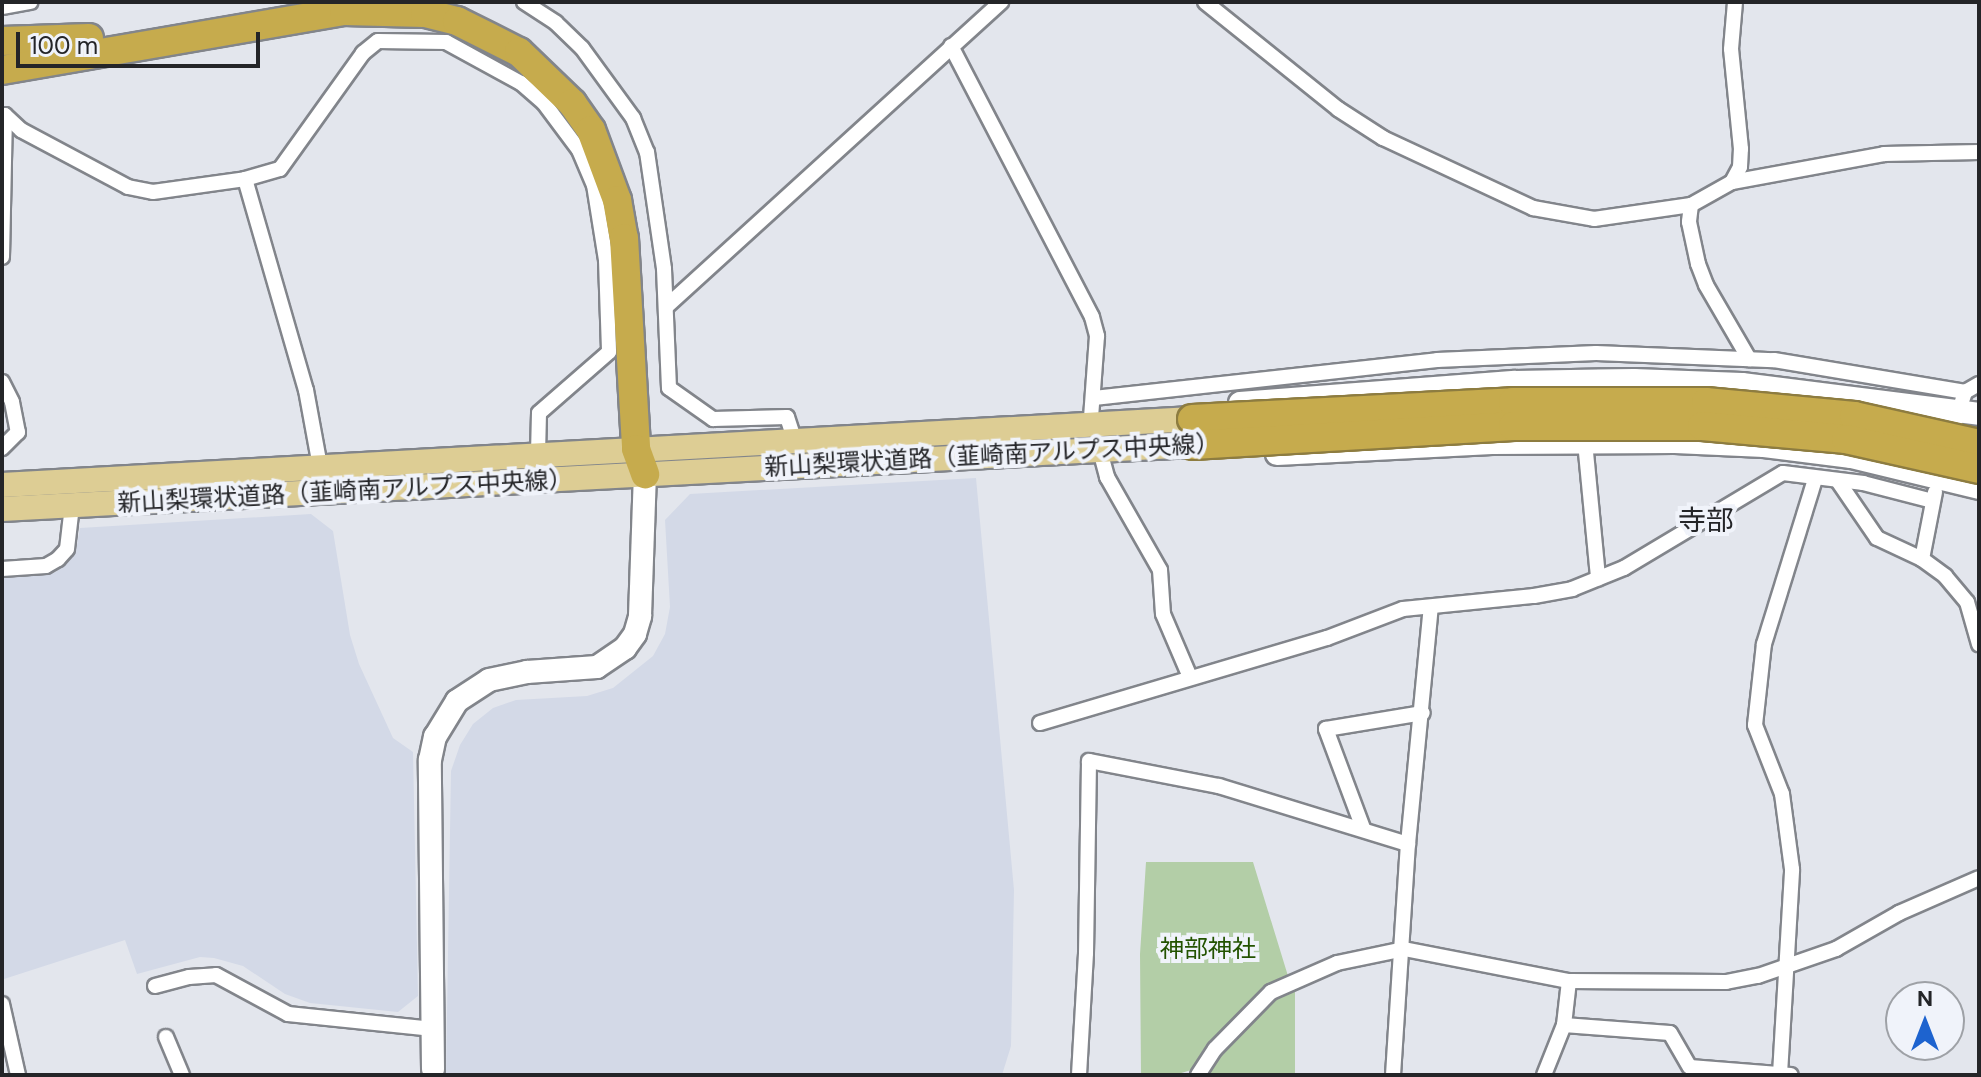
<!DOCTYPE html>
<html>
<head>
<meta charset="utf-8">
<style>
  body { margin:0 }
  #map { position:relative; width:1981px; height:1077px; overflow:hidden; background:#e3e6ed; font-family:"DM Sans","Noto Sans JP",sans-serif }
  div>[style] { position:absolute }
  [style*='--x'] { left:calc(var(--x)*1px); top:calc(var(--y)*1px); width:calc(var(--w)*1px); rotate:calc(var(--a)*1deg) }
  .built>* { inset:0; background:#d3d9e7 }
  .green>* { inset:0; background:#b3cea7 }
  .street-tunnel>* { height:14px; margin-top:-7px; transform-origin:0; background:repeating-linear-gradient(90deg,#bdbfc6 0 14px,transparent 0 21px) }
  .roads { filter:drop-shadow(2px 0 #82858b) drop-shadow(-2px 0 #82858b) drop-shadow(0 2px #82858b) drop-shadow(0 -2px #82858b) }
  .street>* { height:14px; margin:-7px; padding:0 7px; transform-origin:7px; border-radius:7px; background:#fff }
  .secondary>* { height:22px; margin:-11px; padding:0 11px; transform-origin:11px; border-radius:11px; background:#fff }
  .primary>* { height:24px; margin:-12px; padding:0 12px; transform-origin:12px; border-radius:12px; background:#ddcd94 }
  .highway>* { height:28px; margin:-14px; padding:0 14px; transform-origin:14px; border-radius:14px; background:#c6ab4d }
  .bridges { filter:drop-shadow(2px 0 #8d7c40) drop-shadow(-2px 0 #8d7c40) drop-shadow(0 2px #8d7c40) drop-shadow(0 -2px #8d7c40) }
  .highway-bridge>* { height:28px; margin:-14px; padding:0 14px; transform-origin:14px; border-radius:14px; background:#c6ab4d }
  span { translate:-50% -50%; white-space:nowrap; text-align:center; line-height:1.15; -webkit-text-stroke:8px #f0f3fa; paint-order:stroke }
  .street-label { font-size:24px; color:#242528 }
  .park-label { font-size:24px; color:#235300 }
  .quarter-label { font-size:28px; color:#242528 }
  .frame { position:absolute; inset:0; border:4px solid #242528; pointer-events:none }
  .north { position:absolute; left:1885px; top:981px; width:80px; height:80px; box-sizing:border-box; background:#f0f3fa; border:2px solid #9ea1a6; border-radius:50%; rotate:0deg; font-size:22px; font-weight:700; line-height:32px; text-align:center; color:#242528 }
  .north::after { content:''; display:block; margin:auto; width:28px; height:36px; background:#1d63cf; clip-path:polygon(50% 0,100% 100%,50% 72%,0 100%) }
  .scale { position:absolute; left:16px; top:32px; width:244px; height:36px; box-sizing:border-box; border:4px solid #242528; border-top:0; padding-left:10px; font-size:24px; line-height:28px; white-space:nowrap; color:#242528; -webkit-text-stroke:6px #f0f3fa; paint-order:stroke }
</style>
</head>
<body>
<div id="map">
  <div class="built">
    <div style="clip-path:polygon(976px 478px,1014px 890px,1011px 1046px,1002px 1075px,446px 1075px,451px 771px,460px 745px,473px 724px,493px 708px,516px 700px,587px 696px,613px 688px,653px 656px,665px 634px,670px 607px,665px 520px,690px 494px)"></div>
    <div style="clip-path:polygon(311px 514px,333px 531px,350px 635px,359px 664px,393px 738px,413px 752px,418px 996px,398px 1012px,310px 1003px,285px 994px,243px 966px,214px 958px,200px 957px,137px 974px,125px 940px,4px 979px,2px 578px,56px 572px,76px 551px,80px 528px)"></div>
  </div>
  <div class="green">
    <div style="clip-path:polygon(1146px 862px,1253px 862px,1288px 976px,1243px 1009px,1203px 1050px,1191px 1070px,1175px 1075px,1141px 1075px,1140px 954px)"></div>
    <div style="clip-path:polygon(1295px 987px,1295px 1075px,1199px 1075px,1249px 1011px)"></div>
  </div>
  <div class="street-tunnel">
    <div style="--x:2;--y:106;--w:2;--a:90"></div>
  </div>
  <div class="roads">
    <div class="street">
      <div style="--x:524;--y:2;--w:38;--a:33"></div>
      <div style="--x:556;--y:23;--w:36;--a:44"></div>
      <div style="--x:582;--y:48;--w:87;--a:53.9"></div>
      <div style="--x:633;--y:118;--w:37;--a:68"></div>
      <div style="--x:647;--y:152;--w:118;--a:81.7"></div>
      <div style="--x:664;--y:269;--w:119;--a:87.6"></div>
      <div style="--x:669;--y:388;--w:54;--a:35.2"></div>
      <div style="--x:713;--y:419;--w:74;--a:-1.5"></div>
      <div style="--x:787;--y:417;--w:25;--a:72"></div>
      <div style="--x:1205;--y:2;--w:171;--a:38.8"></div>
      <div style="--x:1338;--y:109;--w:54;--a:32.8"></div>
      <div style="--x:1383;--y:138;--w:166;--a:25"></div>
      <div style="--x:1533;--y:208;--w:62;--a:10.2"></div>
      <div style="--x:1594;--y:219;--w:98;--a:-8.2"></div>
      <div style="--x:1691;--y:205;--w:47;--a:-29.3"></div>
      <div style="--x:1732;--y:182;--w:155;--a:-10.4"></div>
      <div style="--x:1884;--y:154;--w:95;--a:-1.2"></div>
      <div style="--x:2;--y:7;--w:29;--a:-10"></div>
      <div style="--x:951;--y:46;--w:305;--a:62.5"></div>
      <div style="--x:1092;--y:317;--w:20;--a:75"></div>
      <div style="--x:1097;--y:336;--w:81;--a:94.2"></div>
      <div style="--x:245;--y:179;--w:220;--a:73.9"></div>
      <div style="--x:306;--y:390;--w:83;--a:79.6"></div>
      <div style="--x:1732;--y:182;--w:17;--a:-62"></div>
      <div style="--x:1740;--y:167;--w:18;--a:-87"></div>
      <div style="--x:1741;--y:149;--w:100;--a:-95.7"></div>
      <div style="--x:1731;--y:49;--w:47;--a:-85.1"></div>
      <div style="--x:1691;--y:205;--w:17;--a:97"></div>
      <div style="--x:1689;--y:222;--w:43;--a:77.9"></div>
      <div style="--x:1698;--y:264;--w:22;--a:69"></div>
      <div style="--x:1706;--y:285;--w:86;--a:59.8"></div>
      <div style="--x:2;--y:257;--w:142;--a:-88.8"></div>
      <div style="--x:5;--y:115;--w:22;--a:43"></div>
      <div style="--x:21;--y:130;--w:121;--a:28"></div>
      <div style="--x:128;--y:187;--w:25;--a:11"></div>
      <div style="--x:153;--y:192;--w:93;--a:-8"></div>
      <div style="--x:245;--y:179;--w:36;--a:-16"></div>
      <div style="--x:280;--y:169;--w:143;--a:-54.4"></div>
      <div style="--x:363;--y:53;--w:19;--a:-39"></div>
      <div style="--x:378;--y:41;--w:68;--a:0.8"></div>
      <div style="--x:446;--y:42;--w:85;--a:28.7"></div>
      <div style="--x:521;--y:83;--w:30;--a:41"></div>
      <div style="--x:544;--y:103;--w:59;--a:53.3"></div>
      <div style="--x:579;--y:150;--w:38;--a:67"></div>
      <div style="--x:594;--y:185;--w:76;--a:80.9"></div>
      <div style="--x:606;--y:260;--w:92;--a:88.1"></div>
      <div style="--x:609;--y:352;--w:93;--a:138.9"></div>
      <div style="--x:539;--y:413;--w:42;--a:91.4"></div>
      <div style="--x:667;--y:306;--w:452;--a:-42.3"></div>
      <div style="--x:2;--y:382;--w:22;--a:63"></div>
      <div style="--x:12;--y:402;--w:31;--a:79"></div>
      <div style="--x:18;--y:432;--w:23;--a:135"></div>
      <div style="--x:1094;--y:398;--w:345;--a:-6.3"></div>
      <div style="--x:1437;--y:360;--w:159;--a:-2.5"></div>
      <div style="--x:1596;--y:353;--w:178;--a:2.3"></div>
      <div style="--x:1774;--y:360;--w:194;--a:9.5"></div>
      <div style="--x:1949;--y:441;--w:52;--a:-71.9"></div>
      <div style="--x:1965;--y:392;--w:16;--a:-30"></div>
      <div style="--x:1585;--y:442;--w:137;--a:84.5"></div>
      <div style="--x:1102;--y:458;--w:20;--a:75"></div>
      <div style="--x:1107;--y:477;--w:107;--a:60.3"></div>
      <div style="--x:1160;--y:570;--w:44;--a:86.1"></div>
      <div style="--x:1163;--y:614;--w:69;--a:66.8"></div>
      <div style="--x:1838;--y:481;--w:69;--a:55.6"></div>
      <div style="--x:1877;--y:538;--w:50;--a:25"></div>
      <div style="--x:1922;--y:559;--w:29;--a:36"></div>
      <div style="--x:1945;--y:576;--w:34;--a:50"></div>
      <div style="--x:1967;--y:602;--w:44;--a:74.1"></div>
      <div style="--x:1922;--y:559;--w:68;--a:-79"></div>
      <div style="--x:2;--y:569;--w:44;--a:-3.9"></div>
      <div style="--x:46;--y:566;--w:14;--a:-30"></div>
      <div style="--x:58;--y:559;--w:13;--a:-48"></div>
      <div style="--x:67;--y:549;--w:43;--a:-83.4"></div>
      <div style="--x:1040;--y:723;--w:299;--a:-16.5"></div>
      <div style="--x:1327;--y:638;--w:81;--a:-20.9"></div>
      <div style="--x:1403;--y:609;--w:132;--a:-5.7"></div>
      <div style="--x:1534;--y:596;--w:39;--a:-10"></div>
      <div style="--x:1572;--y:589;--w:56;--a:-22"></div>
      <div style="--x:1624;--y:568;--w:185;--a:-30.9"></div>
      <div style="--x:1783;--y:473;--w:81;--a:7.1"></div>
      <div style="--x:1863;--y:483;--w:72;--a:14.4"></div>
      <div style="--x:1363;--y:828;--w:106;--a:-110.5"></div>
      <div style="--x:1326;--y:729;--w:98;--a:-9.4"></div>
      <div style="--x:155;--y:986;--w:35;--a:-15"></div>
      <div style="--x:189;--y:977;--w:27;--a:-4"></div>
      <div style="--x:216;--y:975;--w:82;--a:28.4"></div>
      <div style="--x:288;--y:1014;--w:146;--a:5.9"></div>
      <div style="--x:2;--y:1004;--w:73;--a:77.3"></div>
      <div style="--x:1564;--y:1025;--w:106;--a:4.3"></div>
      <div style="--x:1670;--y:1033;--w:39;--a:60"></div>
      <div style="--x:1690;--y:1067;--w:101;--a:4.5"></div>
      <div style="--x:166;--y:1037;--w:41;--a:67.2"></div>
      <div style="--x:1780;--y:1074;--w:205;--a:-86.6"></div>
      <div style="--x:1792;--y:869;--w:76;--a:-97.6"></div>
      <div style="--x:1782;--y:794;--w:74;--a:-111.4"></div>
      <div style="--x:1755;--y:725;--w:81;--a:-83.7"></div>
      <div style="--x:1764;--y:644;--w:173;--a:-72.8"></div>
      <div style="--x:1079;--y:1075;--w:122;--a:-86.7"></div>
      <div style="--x:1086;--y:953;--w:192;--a:-89.1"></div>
      <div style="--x:1089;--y:761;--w:132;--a:10.9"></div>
      <div style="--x:1219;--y:786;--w:198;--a:17.1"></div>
      <div style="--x:1198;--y:1075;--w:31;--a:-57"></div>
      <div style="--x:1215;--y:1049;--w:80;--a:-45.5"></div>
      <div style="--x:1271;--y:992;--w:72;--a:-23.7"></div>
      <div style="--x:1337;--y:963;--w:68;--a:-11.8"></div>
      <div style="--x:1404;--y:949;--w:168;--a:11"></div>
      <div style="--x:1569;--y:981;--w:157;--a:0.4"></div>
      <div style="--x:1726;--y:982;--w:33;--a:-11"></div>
      <div style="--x:1758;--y:976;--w:83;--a:-19.1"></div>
      <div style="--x:1836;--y:949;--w:73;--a:-29.7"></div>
      <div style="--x:1899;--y:913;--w:87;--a:-23.6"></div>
      <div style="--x:1393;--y:1075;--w:231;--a:-86.3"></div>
      <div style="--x:1408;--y:844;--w:238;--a:-84.5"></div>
      <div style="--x:1544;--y:1075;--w:54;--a:-68.2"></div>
      <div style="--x:1564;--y:1025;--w:44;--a:-83.5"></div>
    </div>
    <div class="secondary">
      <div style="--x:1240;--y:403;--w:276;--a:-4.4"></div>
      <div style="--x:1515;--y:382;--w:119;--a:-1"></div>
      <div style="--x:1634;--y:380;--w:108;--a:2.1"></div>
      <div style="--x:1742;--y:384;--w:239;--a:7.2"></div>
      <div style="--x:1277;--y:454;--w:215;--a:-2.9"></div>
      <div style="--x:1492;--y:443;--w:183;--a:-0.3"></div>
      <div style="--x:1675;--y:442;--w:89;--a:2.6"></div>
      <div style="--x:1764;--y:446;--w:88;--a:7.2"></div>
      <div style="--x:1851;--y:457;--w:132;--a:13.6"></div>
      <div style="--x:433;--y:1069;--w:309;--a:-90.6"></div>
      <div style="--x:430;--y:760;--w:24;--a:-78"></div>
      <div style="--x:435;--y:737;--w:42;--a:-58.6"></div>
      <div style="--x:457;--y:701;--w:38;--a:-33"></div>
      <div style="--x:489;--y:680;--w:39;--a:-12"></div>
      <div style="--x:527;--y:672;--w:70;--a:-4.1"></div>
      <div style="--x:597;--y:667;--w:34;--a:-34"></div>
      <div style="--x:625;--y:648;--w:17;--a:-54"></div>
      <div style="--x:635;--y:634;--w:19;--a:-74"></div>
      <div style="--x:640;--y:616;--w:142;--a:-88"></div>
    </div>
    <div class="primary">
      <div style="--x:2;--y:485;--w:1192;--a:-3.17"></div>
      <div style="--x:2;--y:509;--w:1193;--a:-3.08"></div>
    </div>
    <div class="highway">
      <div style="--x:2;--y:41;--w:87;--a:-2"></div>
      <div style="--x:2;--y:70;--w:347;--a:-9.8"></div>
      <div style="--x:344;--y:11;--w:81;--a:1.4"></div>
      <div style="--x:425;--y:13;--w:33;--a:14"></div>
      <div style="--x:457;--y:21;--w:69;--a:26.6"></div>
      <div style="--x:519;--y:52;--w:74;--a:43.9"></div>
      <div style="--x:572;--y:103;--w:33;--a:55"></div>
      <div style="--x:591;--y:130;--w:75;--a:69.6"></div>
      <div style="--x:617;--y:200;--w:39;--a:80"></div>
      <div style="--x:624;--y:238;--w:211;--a:86.7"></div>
      <div style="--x:636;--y:449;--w:27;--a:70"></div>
    </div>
  </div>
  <div class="bridges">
    <div class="highway-bridge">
      <div style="--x:1192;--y:419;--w:321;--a:-3"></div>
      <div style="--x:1513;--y:402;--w:193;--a:0"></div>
      <div style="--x:1706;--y:402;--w:149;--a:5.4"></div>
      <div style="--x:1854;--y:416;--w:128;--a:12.6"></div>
      <div style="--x:1193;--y:445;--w:321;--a:-3.4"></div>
      <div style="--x:1513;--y:426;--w:189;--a:0"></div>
      <div style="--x:1702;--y:426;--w:145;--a:5.2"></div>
      <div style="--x:1846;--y:439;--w:136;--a:12.7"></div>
    </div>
  </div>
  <div class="street-label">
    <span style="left:992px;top:455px;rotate:-3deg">新山梨環状道路（韮崎南アルプス中央線）</span>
    <span style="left:345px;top:491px;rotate:-3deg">新山梨環状道路（韮崎南アルプス中央線）</span>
  </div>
  <div class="park-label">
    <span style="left:1208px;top:949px">神部神社</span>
  </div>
  <div class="quarter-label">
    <span style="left:1706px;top:521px">寺部</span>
  </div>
  <div class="frame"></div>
  <div class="north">N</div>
  <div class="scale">100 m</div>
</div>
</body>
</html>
